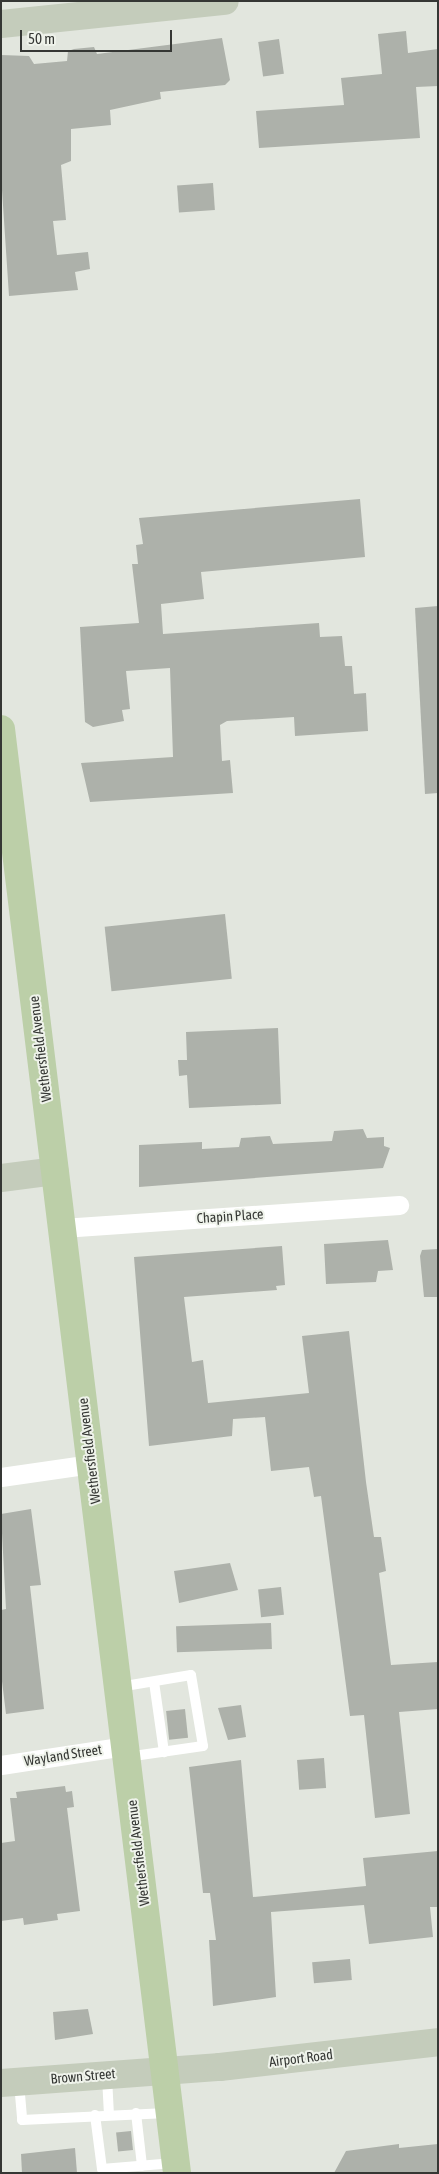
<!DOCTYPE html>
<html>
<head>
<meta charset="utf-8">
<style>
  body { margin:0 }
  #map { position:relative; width:439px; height:2174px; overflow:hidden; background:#e2e6de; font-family:"Asap Condensed",sans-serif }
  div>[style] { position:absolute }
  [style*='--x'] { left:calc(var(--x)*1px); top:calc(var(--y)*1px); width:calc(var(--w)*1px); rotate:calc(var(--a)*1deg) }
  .building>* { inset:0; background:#adb1aa; transform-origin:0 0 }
  .lane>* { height:10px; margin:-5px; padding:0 5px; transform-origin:5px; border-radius:5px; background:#fff }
  .street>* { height:19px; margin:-9.5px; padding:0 9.5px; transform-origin:9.5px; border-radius:9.5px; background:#fff }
  .secondary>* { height:28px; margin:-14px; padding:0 14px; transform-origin:14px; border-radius:14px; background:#c4ccbb }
  .primary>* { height:28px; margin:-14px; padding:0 14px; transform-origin:14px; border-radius:14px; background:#bccfa8 }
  span { translate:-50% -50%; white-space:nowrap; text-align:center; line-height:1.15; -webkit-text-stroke:4px #eff3eb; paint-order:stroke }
  .street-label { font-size:14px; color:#353734 }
  .frame { position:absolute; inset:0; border:2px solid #353734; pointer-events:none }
  .scale { position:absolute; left:20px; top:30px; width:152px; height:22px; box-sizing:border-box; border:2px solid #353734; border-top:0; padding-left:6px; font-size:15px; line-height:18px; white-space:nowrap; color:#353734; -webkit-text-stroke:4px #eff3eb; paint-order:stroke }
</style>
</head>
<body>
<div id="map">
  <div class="building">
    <div style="clip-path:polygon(406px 31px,408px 53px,438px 49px,438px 86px,416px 87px,420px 138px,259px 148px,256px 111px,344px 105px,341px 78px,382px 74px,378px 34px)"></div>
    <div style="clip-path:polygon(222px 38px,230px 80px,225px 85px,160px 92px,161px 99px,110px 110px,111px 125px,71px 129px,71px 161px,61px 165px,66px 220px,53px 221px,57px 255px,88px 252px,90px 269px,75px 272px,78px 290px,9px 296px,1px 175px,1px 55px,29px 56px,34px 64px,67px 61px,68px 51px,74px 49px,94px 47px,97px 54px)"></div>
    <div style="left:279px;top:39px;width:35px;height:21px;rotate:82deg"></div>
    <div style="left:213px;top:183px;width:27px;height:36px;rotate:86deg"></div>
    <div style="clip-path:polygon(360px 499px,365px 557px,201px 572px,204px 599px,161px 604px,163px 634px,319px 623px,320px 637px,342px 636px,345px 666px,352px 666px,354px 694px,366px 693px,368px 731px,295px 736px,294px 717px,227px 721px,220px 725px,222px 761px,230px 760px,233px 793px,90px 802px,81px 763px,173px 757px,170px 668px,126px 671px,130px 709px,122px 710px,124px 721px,93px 727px,85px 722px,80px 627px,139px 623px,132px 564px,138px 564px,136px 545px,143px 544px,139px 518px)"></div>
    <div style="clip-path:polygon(438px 606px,438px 793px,425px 794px,415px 608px)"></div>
    <div style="left:225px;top:914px;width:65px;height:121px;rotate:84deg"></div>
    <div style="clip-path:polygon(278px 1028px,281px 1104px,189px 1108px,187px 1075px,179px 1076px,178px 1060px,187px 1060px,186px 1032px)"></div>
    <div style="clip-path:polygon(363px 1129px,367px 1138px,384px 1137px,384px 1146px,390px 1148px,383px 1168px,139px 1187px,139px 1145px,202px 1142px,202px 1149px,239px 1147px,241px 1138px,270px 1136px,273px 1144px,332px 1141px,334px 1131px)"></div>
    <div style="clip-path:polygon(388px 1240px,393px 1270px,378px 1271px,376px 1282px,326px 1284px,324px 1244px)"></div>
    <div style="clip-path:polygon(282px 1246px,285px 1285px,276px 1286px,277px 1290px,184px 1297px,192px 1362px,203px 1360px,208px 1403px,309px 1393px,302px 1336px,349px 1331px,366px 1482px,374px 1537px,381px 1537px,386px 1571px,379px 1573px,391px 1665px,438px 1662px,438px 1709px,399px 1712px,410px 1814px,375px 1818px,364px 1715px,350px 1716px,321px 1496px,314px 1497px,309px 1467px,271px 1471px,265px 1417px,233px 1419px,232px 1436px,149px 1446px,134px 1257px)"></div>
    <div style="clip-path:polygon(438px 1249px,438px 1297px,424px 1297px,420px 1256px,422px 1250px)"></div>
    <div style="clip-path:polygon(31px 1509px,41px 1585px,30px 1586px,44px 1709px,6px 1714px,1px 1673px,1px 1610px,6px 1609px,1px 1514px)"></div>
    <div style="clip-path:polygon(230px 1563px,238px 1590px,179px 1603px,174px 1571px)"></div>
    <div style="left:281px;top:1587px;width:28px;height:23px;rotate:84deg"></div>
    <div style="left:271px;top:1623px;width:26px;height:95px;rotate:88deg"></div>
    <div style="clip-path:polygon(241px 1705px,246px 1737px,228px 1740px,218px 1708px)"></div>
    <div style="left:185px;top:1709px;width:29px;height:19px;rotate:84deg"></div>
    <div style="left:324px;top:1758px;width:30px;height:27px;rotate:86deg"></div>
    <div style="clip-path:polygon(241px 1760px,253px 1897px,366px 1886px,363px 1858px,438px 1851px,438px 1907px,430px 1907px,433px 1937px,369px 1944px,364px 1905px,271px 1912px,276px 1997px,213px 2006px,209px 1940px,216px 1940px,210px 1893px,203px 1893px,189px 1767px)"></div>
    <div style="clip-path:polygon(65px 1786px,66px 1792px,72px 1791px,74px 1807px,67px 1808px,80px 1911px,57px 1914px,58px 1920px,24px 1925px,23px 1918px,1px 1921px,1px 1843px,15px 1841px,10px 1798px,17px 1798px,16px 1792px)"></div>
    <div style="left:350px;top:1959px;width:21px;height:38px;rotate:85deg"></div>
    <div style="clip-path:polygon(88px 2009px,93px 2034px,55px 2040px,53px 2012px)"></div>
    <div style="left:131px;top:2131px;width:19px;height:15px;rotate:84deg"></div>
    <div style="clip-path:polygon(399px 2144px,399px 2148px,438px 2144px,438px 2173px,334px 2173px,346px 2151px)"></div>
    <div style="clip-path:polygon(75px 2148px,77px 2173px,22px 2173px,21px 2154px)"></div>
  </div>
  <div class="lane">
    <div style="--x:154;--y:1682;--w:71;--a:81.9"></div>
    <div style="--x:119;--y:1687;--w:73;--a:-9.5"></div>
    <div style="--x:191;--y:1675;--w:72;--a:80.4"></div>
    <div style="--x:203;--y:1746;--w:77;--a:171.8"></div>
    <div style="--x:107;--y:2077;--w:37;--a:87"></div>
    <div style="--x:19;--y:2083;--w:37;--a:85"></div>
    <div style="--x:22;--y:2120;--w:145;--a:-2.8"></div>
    <div style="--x:136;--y:2113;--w:53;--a:83.5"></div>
    <div style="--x:95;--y:2115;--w:54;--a:82.6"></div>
    <div style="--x:102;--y:2169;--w:72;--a:-4.8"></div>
  </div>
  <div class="street">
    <div style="--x:62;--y:1228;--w:338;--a:-3.9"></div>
    <div style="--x:1;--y:1477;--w:91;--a:-8.2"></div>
    <div style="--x:1;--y:1765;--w:125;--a:-8.7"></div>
  </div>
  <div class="secondary">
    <div style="--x:1;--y:24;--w:225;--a:-5.9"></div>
    <div style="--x:1;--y:1178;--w:54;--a:-7.4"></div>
    <div style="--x:1;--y:2083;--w:220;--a:-4.2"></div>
    <div style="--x:220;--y:2067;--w:219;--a:-6.5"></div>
  </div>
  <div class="primary">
    <div style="--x:1;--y:729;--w:1455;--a:83.05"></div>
  </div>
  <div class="street-label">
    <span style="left:40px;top:1049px;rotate:-97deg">Wethersfield Avenue</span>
    <span style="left:230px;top:1216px;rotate:-4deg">Chapin Place</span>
    <span style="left:89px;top:1451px;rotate:-97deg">Wethersfield Avenue</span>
    <span style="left:63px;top:1755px;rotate:-9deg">Wayland Street</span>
    <span style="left:138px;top:1853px;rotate:-97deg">Wethersfield Avenue</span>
    <span style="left:301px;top:2058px;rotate:-7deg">Airport Road</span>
    <span style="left:83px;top:2076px;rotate:-5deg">Brown Street</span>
  </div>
  <div class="frame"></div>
  <div class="scale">50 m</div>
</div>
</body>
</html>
